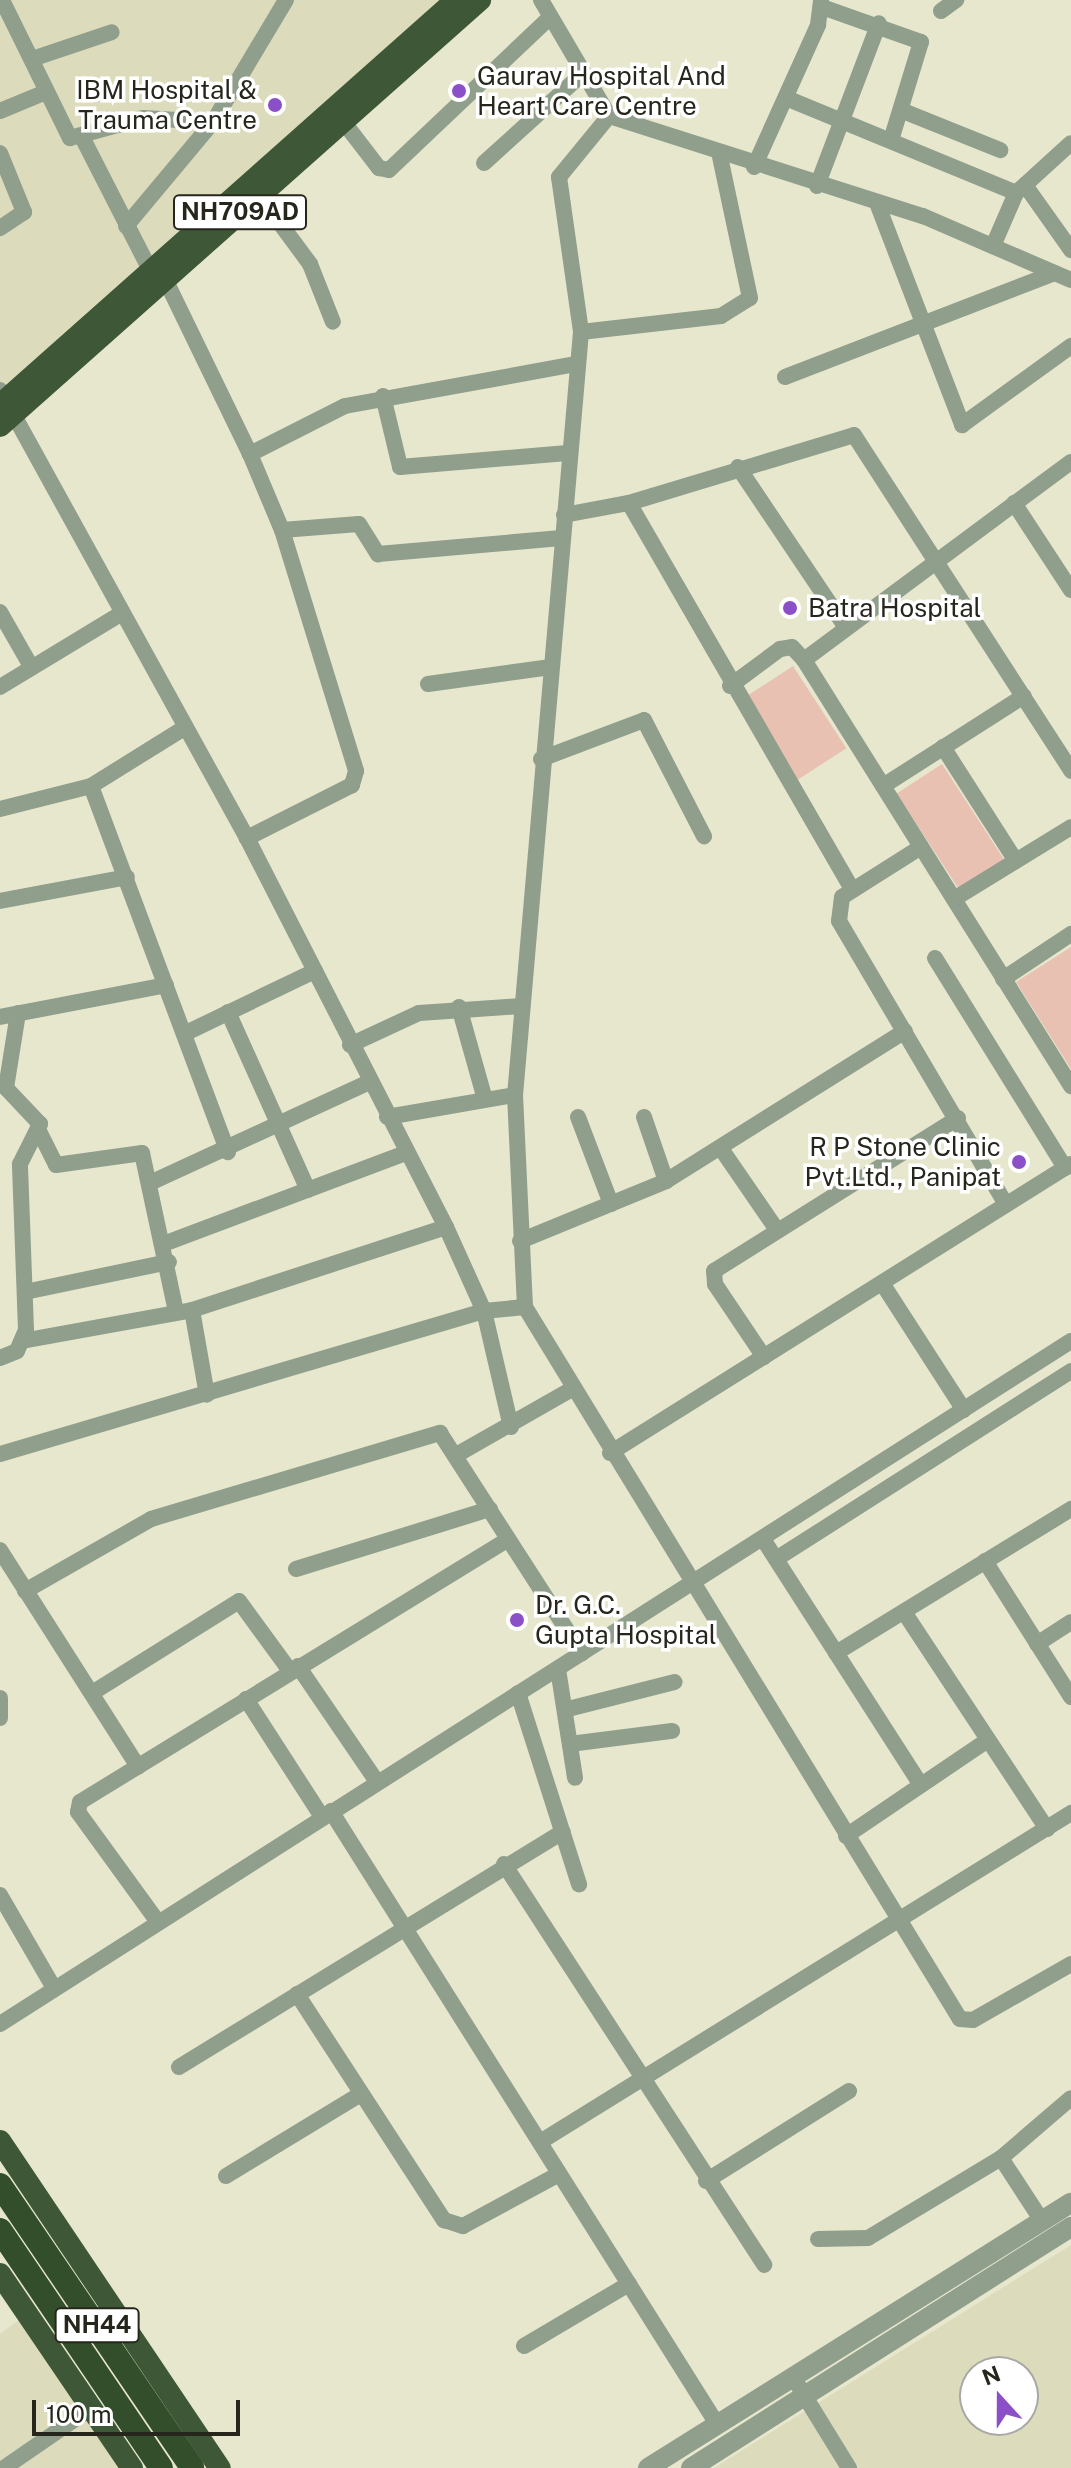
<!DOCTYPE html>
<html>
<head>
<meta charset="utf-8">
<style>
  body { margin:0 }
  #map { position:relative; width:1071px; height:2468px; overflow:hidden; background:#e7e7ce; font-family:"Public Sans",sans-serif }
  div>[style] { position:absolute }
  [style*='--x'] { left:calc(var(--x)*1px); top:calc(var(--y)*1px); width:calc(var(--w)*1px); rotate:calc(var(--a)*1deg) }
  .built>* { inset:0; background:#dcdbbc }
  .green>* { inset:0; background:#e9c1b2; transform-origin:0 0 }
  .minor>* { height:16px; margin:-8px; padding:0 8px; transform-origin:8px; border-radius:8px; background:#909e8c }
  .tertiary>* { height:20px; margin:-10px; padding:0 10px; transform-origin:10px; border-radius:10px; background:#909e8c }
  .trunk>* { height:22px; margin:-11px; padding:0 11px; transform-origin:11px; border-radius:11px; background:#3e5837 }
  .motorway>* { height:24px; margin:-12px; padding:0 12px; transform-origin:12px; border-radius:12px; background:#324e2a }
  .dots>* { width:22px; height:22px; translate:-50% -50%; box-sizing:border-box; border:4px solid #fff; border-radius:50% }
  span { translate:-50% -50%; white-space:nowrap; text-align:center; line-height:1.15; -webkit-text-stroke:7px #fff; paint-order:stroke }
  .shield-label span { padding:2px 6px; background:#fff; border:2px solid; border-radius:6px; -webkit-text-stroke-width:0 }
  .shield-label { font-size:24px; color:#26261d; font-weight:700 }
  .poi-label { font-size:26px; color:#26261d }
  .left { translate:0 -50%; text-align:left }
  .right { translate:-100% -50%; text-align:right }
  .north { position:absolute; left:959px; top:2356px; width:80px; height:80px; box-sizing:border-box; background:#fff; border:2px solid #a8a8a5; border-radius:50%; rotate:339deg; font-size:22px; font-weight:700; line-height:32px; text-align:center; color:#26261d }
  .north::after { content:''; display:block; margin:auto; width:28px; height:36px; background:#8b50c7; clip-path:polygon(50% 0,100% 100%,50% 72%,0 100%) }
  .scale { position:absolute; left:32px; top:2400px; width:208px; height:36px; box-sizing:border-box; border:4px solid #26261d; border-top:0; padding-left:10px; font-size:24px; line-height:28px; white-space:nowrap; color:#26261d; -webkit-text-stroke:6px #fff; paint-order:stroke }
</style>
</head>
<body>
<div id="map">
  <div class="built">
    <div style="clip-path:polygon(0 0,458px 0,0 392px)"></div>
    <div style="clip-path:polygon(evenodd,1071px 2245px,1071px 2468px,714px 2468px,1071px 2245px,975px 2372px,1023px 2372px,1023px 2420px,975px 2420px,975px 2372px)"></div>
    <div style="clip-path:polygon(27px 2314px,126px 2468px,0 2468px,0 2334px)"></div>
  </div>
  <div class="green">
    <div style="left:793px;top:666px;width:98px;height:59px;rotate:57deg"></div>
    <div style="left:942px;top:764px;width:114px;height:54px;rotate:57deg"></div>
    <div style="clip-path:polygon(1071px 947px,1071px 1069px,1016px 982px)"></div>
  </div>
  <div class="minor">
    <div style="--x:2;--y:0;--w:154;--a:63.8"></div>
    <div style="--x:70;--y:138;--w:76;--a:-15.3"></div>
    <div style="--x:143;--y:118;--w:70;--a:3.3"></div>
    <div style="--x:541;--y:0;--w:134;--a:59.6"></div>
    <div style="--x:609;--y:116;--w:330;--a:17.7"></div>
    <div style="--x:923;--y:216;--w:161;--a:23.4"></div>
    <div style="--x:822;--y:7;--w:105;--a:19.5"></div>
    <div style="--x:921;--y:42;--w:102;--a:107"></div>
    <div style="--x:941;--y:11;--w:19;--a:-36"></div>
    <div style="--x:32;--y:59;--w:84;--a:-18.6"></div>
    <div style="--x:786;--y:98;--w:249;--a:22.4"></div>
    <div style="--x:0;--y:111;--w:50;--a:-22.4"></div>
    <div style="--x:903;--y:111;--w:105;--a:21.9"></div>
    <div style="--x:609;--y:116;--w:79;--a:129.3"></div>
    <div style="--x:559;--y:177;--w:157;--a:81.9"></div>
    <div style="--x:581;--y:332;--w:766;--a:94.94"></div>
    <div style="--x:515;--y:1095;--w:212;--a:87.3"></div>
    <div style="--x:525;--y:1307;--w:834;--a:58.58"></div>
    <div style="--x:960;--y:2019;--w:13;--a:4"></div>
    <div style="--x:973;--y:2020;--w:113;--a:-29.7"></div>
    <div style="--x:342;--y:120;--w:61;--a:52.4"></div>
    <div style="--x:379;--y:168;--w:10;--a:11"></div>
    <div style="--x:389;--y:170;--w:218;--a:-43.5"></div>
    <div style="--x:82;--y:137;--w:149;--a:62.9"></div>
    <div style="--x:150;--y:270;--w:17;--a:31"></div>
    <div style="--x:165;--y:279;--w:195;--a:64.1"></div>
    <div style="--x:250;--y:454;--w:82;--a:67.2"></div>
    <div style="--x:282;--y:530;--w:252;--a:72.9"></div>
    <div style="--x:356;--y:771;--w:15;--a:106"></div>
    <div style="--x:352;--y:785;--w:118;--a:153.2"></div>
    <div style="--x:0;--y:153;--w:64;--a:67.9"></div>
    <div style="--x:24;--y:212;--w:29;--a:146"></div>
    <div style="--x:484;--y:163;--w:131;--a:-42.2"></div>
    <div style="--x:754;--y:167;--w:156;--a:-65.7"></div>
    <div style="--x:818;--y:25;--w:25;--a:-83"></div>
    <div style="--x:1025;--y:185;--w:80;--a:54.7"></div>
    <div style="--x:817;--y:186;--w:174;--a:-69.2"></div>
    <div style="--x:259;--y:195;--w:86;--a:53.5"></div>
    <div style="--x:310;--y:264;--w:62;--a:68.4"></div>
    <div style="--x:877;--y:203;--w:238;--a:69"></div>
    <div style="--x:962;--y:425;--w:135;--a:-35.9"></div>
    <div style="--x:126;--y:226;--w:136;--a:-50.1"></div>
    <div style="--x:213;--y:122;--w:142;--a:-59.1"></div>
    <div style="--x:993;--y:246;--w:58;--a:-66.5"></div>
    <div style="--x:1016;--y:193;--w:74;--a:-42.3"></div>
    <div style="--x:581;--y:332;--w:141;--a:-6.5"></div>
    <div style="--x:721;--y:316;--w:34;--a:-32"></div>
    <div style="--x:750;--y:298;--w:144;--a:-102"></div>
    <div style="--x:785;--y:377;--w:289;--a:-21.1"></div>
    <div style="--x:0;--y:390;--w:512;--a:61.13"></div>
    <div style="--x:247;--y:838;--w:437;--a:62.9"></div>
    <div style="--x:446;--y:1227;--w:92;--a:65.7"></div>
    <div style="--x:484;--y:1311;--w:119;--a:76.9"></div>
    <div style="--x:383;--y:396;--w:73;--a:76.5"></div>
    <div style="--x:400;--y:467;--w:168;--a:-4.8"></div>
    <div style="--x:250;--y:454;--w:106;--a:-26.8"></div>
    <div style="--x:345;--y:406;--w:235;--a:-10.3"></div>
    <div style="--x:738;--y:467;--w:192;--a:56.1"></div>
    <div style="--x:629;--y:503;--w:447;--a:60"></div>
    <div style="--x:1014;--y:503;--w:104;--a:56.8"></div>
    <div style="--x:564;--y:515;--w:66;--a:-10.5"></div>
    <div style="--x:629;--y:503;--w:235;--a:-16.8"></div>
    <div style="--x:854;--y:435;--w:400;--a:57.1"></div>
    <div style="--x:282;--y:530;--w:77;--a:-4.5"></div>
    <div style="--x:359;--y:524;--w:36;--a:58"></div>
    <div style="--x:378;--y:554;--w:184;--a:-5"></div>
    <div style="--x:0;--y:612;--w:64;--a:60.3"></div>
    <div style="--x:804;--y:660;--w:332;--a:-36.6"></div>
    <div style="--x:428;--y:684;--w:124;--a:-7.9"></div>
    <div style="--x:730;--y:686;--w:62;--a:-36.5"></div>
    <div style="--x:780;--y:649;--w:12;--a:-9"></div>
    <div style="--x:792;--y:647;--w:18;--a:47"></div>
    <div style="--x:804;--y:660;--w:503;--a:57.92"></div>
    <div style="--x:0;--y:687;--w:143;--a:-31.2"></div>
    <div style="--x:943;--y:747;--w:135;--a:57.4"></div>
    <div style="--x:541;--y:759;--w:110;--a:-20.7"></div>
    <div style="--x:644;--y:720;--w:131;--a:62.7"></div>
    <div style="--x:91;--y:786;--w:391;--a:69.5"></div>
    <div style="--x:883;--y:786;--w:167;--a:-32.6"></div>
    <div style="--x:0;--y:809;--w:94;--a:-14.2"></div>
    <div style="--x:91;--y:786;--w:110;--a:-31.9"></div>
    <div style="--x:921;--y:847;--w:93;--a:147.7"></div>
    <div style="--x:842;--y:897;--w:24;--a:97"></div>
    <div style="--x:839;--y:921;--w:329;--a:59.5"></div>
    <div style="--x:954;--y:899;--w:137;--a:-31.6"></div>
    <div style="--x:0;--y:901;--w:129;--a:-10.7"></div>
    <div style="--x:935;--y:958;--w:247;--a:58.2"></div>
    <div style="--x:1003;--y:979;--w:82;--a:-33.5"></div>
    <div style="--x:459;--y:1007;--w:92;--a:74.3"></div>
    <div style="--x:228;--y:1012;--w:195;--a:65.8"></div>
    <div style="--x:0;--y:1017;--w:169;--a:-10.9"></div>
    <div style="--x:188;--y:1032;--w:141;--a:-25.7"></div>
    <div style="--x:350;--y:1045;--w:76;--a:-24.9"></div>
    <div style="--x:419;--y:1013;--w:102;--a:-3.9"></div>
    <div style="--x:387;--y:1117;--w:130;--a:-9.8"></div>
    <div style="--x:578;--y:1117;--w:93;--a:69.2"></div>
    <div style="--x:644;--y:1117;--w:68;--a:71"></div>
    <div style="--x:38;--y:1129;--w:40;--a:63.4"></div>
    <div style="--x:56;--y:1165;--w:87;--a:-7.9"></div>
    <div style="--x:142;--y:1153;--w:163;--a:77.9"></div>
    <div style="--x:722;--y:1150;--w:97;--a:55.5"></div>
    <div style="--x:152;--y:1182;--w:239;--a:-24.7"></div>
    <div style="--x:520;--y:1241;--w:158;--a:-22.3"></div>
    <div style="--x:666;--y:1181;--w:282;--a:-32.1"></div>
    <div style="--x:166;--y:1243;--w:256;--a:-20.6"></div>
    <div style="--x:882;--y:1283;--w:151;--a:57.2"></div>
    <div style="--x:25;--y:1292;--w:147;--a:-11.8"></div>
    <div style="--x:192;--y:1310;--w:86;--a:80"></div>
    <div style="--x:22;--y:1341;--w:173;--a:-10.3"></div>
    <div style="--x:192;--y:1310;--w:267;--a:-18.1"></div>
    <div style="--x:764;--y:1357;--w:88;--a:-123.9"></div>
    <div style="--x:715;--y:1284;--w:13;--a:-94"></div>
    <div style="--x:714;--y:1271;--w:288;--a:-32.1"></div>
    <div style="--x:0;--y:1358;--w:18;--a:-22"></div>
    <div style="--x:17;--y:1351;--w:23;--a:-67"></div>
    <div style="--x:26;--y:1330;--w:166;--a:-92.1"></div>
    <div style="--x:20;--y:1164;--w:45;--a:-63.4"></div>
    <div style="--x:40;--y:1124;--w:50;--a:-133.4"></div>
    <div style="--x:6;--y:1088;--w:76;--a:-80.9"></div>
    <div style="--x:610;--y:1453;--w:544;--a:-32.08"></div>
    <div style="--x:0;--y:1454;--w:505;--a:-16.46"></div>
    <div style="--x:484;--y:1311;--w:41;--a:-5.6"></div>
    <div style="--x:458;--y:1454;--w:131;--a:-29.7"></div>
    <div style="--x:763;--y:1539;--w:292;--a:57.3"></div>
    <div style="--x:0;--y:1550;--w:257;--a:57.5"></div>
    <div style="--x:776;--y:1559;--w:350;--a:-32.5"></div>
    <div style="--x:985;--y:1561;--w:161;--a:57.7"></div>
    <div style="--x:296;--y:1569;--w:203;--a:-17.2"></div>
    <div style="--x:25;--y:1591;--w:145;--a:-29.7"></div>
    <div style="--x:151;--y:1519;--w:302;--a:-16.6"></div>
    <div style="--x:440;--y:1433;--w:262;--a:57.2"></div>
    <div style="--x:904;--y:1612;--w:260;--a:56.6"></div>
    <div style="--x:1037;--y:1644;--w:40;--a:-32.9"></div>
    <div style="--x:836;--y:1653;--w:276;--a:-31.5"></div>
    <div style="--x:298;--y:1666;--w:140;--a:55.7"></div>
    <div style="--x:558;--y:1669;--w:110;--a:81.1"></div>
    <div style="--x:92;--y:1693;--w:173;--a:-32"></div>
    <div style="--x:239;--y:1601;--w:87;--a:53.9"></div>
    <div style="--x:518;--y:1693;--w:201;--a:72.3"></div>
    <div style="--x:0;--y:1698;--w:20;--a:90"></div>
    <div style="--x:246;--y:1699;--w:140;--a:57.2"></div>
    <div style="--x:568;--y:1709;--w:110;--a:-14.2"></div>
    <div style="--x:570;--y:1744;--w:103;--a:-7.3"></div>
    <div style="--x:331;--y:1811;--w:724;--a:57.8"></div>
    <div style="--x:846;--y:1836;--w:171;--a:-34.1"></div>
    <div style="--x:504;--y:1864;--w:478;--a:57"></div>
    <div style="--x:0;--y:1895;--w:108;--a:59.9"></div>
    <div style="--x:155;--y:1918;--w:131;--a:-126"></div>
    <div style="--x:78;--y:1812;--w:10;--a:-79"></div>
    <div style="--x:80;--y:1802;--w:501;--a:-31.53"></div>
    <div style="--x:297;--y:1994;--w:270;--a:57"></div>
    <div style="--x:444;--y:2220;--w:20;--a:18"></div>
    <div style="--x:463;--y:2226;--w:109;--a:-28.4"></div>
    <div style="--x:0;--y:2024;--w:1270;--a:-32.53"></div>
    <div style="--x:179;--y:2067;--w:450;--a:-31.5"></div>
    <div style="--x:540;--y:2142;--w:625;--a:-31.78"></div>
    <div style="--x:1001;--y:2158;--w:92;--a:-40.6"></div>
    <div style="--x:226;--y:2176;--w:158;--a:-31.3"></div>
    <div style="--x:706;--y:2181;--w:169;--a:-32.2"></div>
    <div style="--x:818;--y:2239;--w:50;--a:-1.1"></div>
    <div style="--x:868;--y:2238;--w:155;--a:-31"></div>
    <div style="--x:1001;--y:2158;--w:75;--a:56.9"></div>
    <div style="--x:524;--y:2346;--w:122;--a:-30.6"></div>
    <div style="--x:793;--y:2377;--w:107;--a:58.4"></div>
    <div style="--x:4;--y:2468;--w:106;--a:-34.6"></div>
  </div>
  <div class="tertiary">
    <div style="--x:648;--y:2468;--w:499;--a:-32.1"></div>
    <div style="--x:691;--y:2468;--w:450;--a:-32.4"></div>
  </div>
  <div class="trunk">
    <div style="--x:0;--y:405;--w:610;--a:-41.61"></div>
    <div style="--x:0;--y:426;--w:642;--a:-41.59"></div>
    <div style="--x:0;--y:2141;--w:394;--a:56.1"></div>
    <div style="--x:0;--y:2274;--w:235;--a:55.8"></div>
  </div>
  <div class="motorway">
    <div style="--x:0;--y:2185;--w:342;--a:55.8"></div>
    <div style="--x:0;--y:2230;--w:287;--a:55.9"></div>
  </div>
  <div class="dots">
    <div style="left:459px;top:91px;background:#8b50c7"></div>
    <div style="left:275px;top:105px;background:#8b50c7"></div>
    <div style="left:790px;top:608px;background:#8b50c7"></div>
    <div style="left:1019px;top:1162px;background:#8b50c7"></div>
    <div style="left:517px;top:1620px;background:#8b50c7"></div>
  </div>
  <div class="shield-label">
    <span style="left:240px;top:212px">NH709AD</span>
    <span style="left:97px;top:2325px">NH44</span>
  </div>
  <div class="poi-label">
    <span class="left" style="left:477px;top:91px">Gaurav Hospital And<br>Heart Care Centre</span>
    <span class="right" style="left:257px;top:105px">IBM Hospital &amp;<br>Trauma Centre</span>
    <span class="left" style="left:808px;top:608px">Batra Hospital</span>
    <span class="right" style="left:1001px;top:1162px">R P Stone Clinic<br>Pvt.Ltd., Panipat</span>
    <span class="left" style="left:535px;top:1620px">Dr. G.C.<br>Gupta Hospital</span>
  </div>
  <div class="north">N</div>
  <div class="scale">100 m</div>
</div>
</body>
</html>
